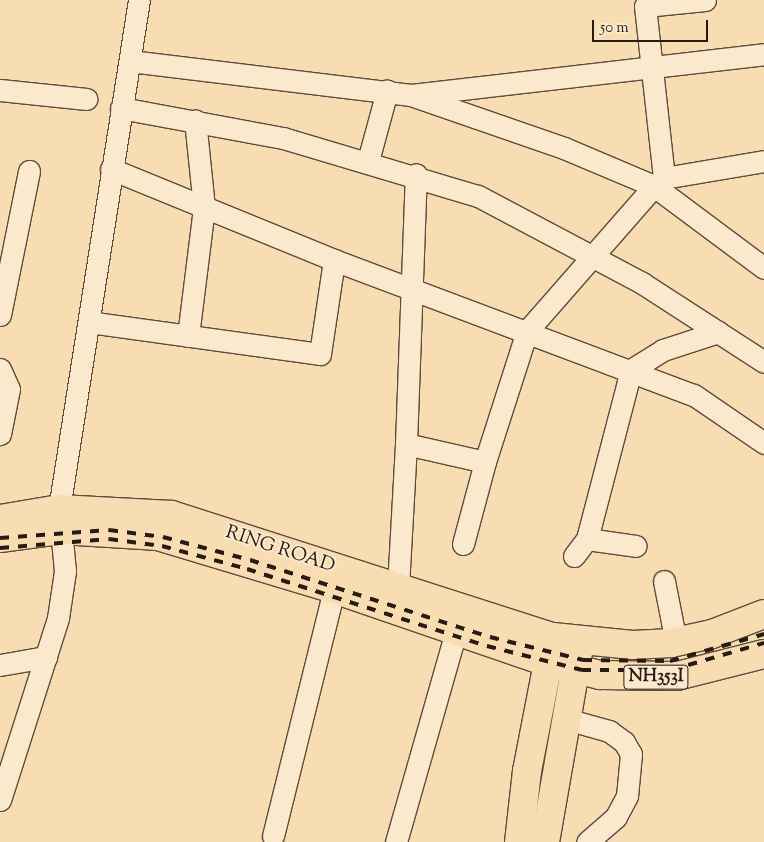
<!DOCTYPE html>
<html>
<head>
<meta charset="utf-8">
<style>
  body { margin:0 }
  #map { position:relative; width:764px; height:842px; overflow:hidden; background:#f9ddb2; font-family:"Sorts Mill Goudy",serif }
  div>[style] { position:absolute }
  [style*='--x'] { left:calc(var(--x)*1px); top:calc(var(--y)*1px); width:calc(var(--w)*1px); rotate:calc(var(--a)*1deg) }
  .roads { filter:drop-shadow(1px 0 #5c4c3c) drop-shadow(-1px 0 #5c4c3c) drop-shadow(0 1px #5c4c3c) drop-shadow(0 -1px #5c4c3c) }
  .minor>* { height:21px; margin:-10.5px; padding:0 10.5px; transform-origin:10.5px; border-radius:10.5px; background:#fbe9cd }
  .major>* { height:28px; margin:-14px; padding:0 14px; transform-origin:14px; border-radius:14px; background:#f9ddb2 }
  .highway>* { height:28px; margin:-14px; padding:0 14px; transform-origin:14px; border-radius:14px; background:#f9ddb2 }
  .rail>* { height:4px; margin-top:-2px; transform-origin:0; background:repeating-linear-gradient(90deg,#271c14 0 9px,transparent 0 18px) }
  span { translate:-50% -50%; white-space:nowrap; text-align:center; line-height:1.15; -webkit-text-stroke:4px #fbe9cd; paint-order:stroke }
  .shield-label span { padding:1px 4px; background:#fbe9cd; border:1px solid; border-radius:4px; -webkit-text-stroke-width:0 }
  .shield-label { font-size:18px; color:#271c14; font-weight:700 }
  .street-label { font-size:19px; color:#271c14 }
  .scale { position:absolute; left:592px; top:20px; width:116px; height:22px; box-sizing:border-box; border:2px solid #271c14; border-top:0; padding-left:6px; font-size:15px; line-height:18px; white-space:nowrap; color:#271c14; -webkit-text-stroke:4px #fbe9cd; paint-order:stroke }
</style>
</head>
<body>
<div id="map">
  <div class="roads">
    <div class="minor">
      <div style="--x:705;--y:0;--w:60;--a:174.3"></div>
      <div style="--x:645;--y:6;--w:173;--a:83.7"></div>
      <div style="--x:664;--y:178;--w:13;--a:141"></div>
      <div style="--x:654;--y:186;--w:137;--a:36.7"></div>
      <div style="--x:130;--y:61;--w:283;--a:6.9"></div>
      <div style="--x:411;--y:95;--w:355;--a:-6.6"></div>
      <div style="--x:0;--y:90;--w:87;--a:5.9"></div>
      <div style="--x:411;--y:95;--w:162;--a:19.1"></div>
      <div style="--x:564;--y:148;--w:98;--a:22.9"></div>
      <div style="--x:654;--y:186;--w:193;--a:131.2"></div>
      <div style="--x:527;--y:331;--w:138;--a:107.8"></div>
      <div style="--x:485;--y:462;--w:81;--a:-167.2"></div>
      <div style="--x:406;--y:444;--w:270;--a:-87.9"></div>
      <div style="--x:121;--y:108;--w:165;--a:10.5"></div>
      <div style="--x:283;--y:138;--w:203;--a:16.6"></div>
      <div style="--x:478;--y:196;--w:186;--a:27.9"></div>
      <div style="--x:642;--y:283;--w:145;--a:32.9"></div>
      <div style="--x:368;--y:161;--w:73;--a:-74.8"></div>
      <div style="--x:111;--y:169;--w:241;--a:22.2"></div>
      <div style="--x:334;--y:260;--w:384;--a:20.6"></div>
      <div style="--x:694;--y:395;--w:85;--a:34.4"></div>
      <div style="--x:664;--y:178;--w:101;--a:-9.6"></div>
      <div style="--x:0;--y:315;--w:147;--a:-78.6"></div>
      <div style="--x:89;--y:322;--w:233;--a:7.9"></div>
      <div style="--x:320;--y:354;--w:95;--a:-81.5"></div>
      <div style="--x:188;--y:336;--w:130;--a:-82.9"></div>
      <div style="--x:204;--y:207;--w:87;--a:-95.9"></div>
      <div style="--x:0;--y:369;--w:22;--a:66"></div>
      <div style="--x:9;--y:389;--w:46;--a:101.3"></div>
      <div style="--x:587;--y:539;--w:175;--a:-75.4"></div>
      <div style="--x:631;--y:370;--w:38;--a:-32"></div>
      <div style="--x:663;--y:350;--w:58;--a:-18.1"></div>
      <div style="--x:463;--y:544;--w:85;--a:-75"></div>
      <div style="--x:574;--y:556;--w:21;--a:-53"></div>
      <div style="--x:587;--y:539;--w:49;--a:8.1"></div>
      <div style="--x:664;--y:581;--w:62;--a:78.9"></div>
      <div style="--x:398;--y:587;--w:143;--a:-86.8"></div>
      <div style="--x:0;--y:665;--w:47;--a:-9.9"></div>
      <div style="--x:566;--y:719;--w:45;--a:15.6"></div>
      <div style="--x:609;--y:731;--w:19;--a:36"></div>
      <div style="--x:624;--y:742;--w:14;--a:60"></div>
      <div style="--x:631;--y:754;--w:42;--a:95.4"></div>
      <div style="--x:627;--y:796;--w:24;--a:118"></div>
      <div style="--x:616;--y:817;--w:38;--a:139"></div>
      <div style="--x:0;--y:800;--w:191;--a:-72.3"></div>
      <div style="--x:58;--y:618;--w:48;--a:-81.5"></div>
      <div style="--x:65;--y:571;--w:62;--a:-95.5"></div>
      <div style="--x:59;--y:509;--w:515;--a:-81.07"></div>
      <div style="--x:273;--y:836;--w:254;--a:-76.1"></div>
      <div style="--x:396;--y:842;--w:218;--a:-74.1"></div>
    </div>
    <div class="major">
      <div style="--x:0;--y:519;--w:60;--a:-9.6"></div>
      <div style="--x:59;--y:509;--w:113;--a:3"></div>
      <div style="--x:172;--y:515;--w:400;--a:17.8"></div>
      <div style="--x:0;--y:538;--w:62;--a:-7.5"></div>
      <div style="--x:61;--y:530;--w:97;--a:3.5"></div>
      <div style="--x:158;--y:536;--w:184;--a:16.8"></div>
      <div style="--x:334;--y:589;--w:225;--a:18.9"></div>
    </div>
    <div class="highway">
      <div style="--x:547;--y:662;--w:55;--a:13.8"></div>
      <div style="--x:600;--y:675;--w:77;--a:0.7"></div>
      <div style="--x:677;--y:676;--w:90;--a:-14.2"></div>
      <div style="--x:519;--y:842;--w:71;--a:-83.6"></div>
      <div style="--x:527;--y:771;--w:136;--a:-79"></div>
      <div style="--x:553;--y:637;--w:80;--a:5.7"></div>
      <div style="--x:633;--y:645;--w:38;--a:-3"></div>
      <div style="--x:671;--y:643;--w:42;--a:-12.4"></div>
      <div style="--x:712;--y:634;--w:56;--a:-21"></div>
      <div style="--x:545;--y:842;--w:192;--a:-80.1"></div>
    </div>
  </div>
  <div class="rail">
    <div style="--x:0;--y:538;--w:109;--a:-4.2"></div>
    <div style="--x:109;--y:530;--w:54;--a:7.4"></div>
    <div style="--x:163;--y:537;--w:90;--a:14.8"></div>
    <div style="--x:250;--y:560;--w:252;--a:17.8"></div>
    <div style="--x:490;--y:637;--w:96;--a:13.9"></div>
    <div style="--x:583;--y:660;--w:87;--a:0.7"></div>
    <div style="--x:670;--y:661;--w:98;--a:-16"></div>
    <div style="--x:0;--y:548;--w:109;--a:-4.7"></div>
    <div style="--x:109;--y:539;--w:53;--a:7.5"></div>
    <div style="--x:162;--y:546;--w:88;--a:15.1"></div>
    <div style="--x:247;--y:569;--w:252;--a:17.8"></div>
    <div style="--x:487;--y:646;--w:98;--a:14.2"></div>
    <div style="--x:582;--y:670;--w:89;--a:0"></div>
    <div style="--x:671;--y:670;--w:97;--a:-16.2"></div>
  </div>
  <div class="shield-label">
    <span style="left:656px;top:677px">NH353I</span>
  </div>
  <div class="street-label">
    <span style="left:280px;top:550px;rotate:18deg">RING ROAD</span>
  </div>
  <div class="scale">50 m</div>
</div>
</body>
</html>
